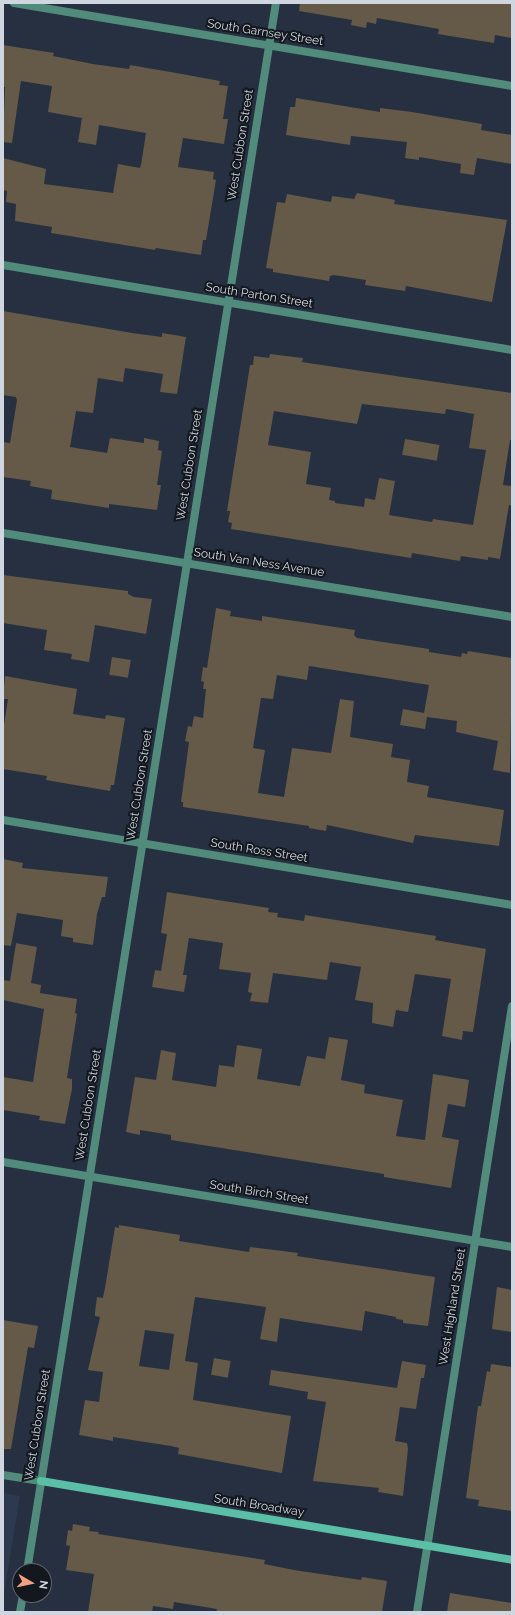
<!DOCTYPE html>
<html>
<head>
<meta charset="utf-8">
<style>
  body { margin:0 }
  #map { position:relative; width:515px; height:1615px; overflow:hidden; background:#263040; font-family:Raleway,sans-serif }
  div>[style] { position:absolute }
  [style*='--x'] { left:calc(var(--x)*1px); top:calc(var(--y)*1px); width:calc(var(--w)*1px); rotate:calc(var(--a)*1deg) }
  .built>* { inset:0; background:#2c394f }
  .building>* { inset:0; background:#655947; transform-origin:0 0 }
  .street>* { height:8px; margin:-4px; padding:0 4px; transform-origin:4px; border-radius:4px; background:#508b7b }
  .secondary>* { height:8px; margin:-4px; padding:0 4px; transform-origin:4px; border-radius:4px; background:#5bbea6 }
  span { translate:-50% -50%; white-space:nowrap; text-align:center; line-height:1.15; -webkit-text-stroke:4px #13181f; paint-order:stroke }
  .street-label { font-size:12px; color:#d0d6e0 }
  .frame { position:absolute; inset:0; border:4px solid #d0d6e0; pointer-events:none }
  .north { position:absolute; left:12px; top:1563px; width:40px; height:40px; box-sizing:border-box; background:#13181f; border:1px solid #5f646c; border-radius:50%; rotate:99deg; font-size:11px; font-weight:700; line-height:16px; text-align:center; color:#d0d6e0 }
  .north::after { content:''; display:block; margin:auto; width:14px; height:18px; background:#f2a07f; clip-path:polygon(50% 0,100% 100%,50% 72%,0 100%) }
</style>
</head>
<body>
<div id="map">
  <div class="built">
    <div style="clip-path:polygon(3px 1493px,20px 1496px,3px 1600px)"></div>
  </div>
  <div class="building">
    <div style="clip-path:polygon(300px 3px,512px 3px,512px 38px,495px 35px,494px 43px,456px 37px,438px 34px,439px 29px,377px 18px,376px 24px,367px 22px,366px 28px,351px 25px,352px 20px,299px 11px)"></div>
    <div style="clip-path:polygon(3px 45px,54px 53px,53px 56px,93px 64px,129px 69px,130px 65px,182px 74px,220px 81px,219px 85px,228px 86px,223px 119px,228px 119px,224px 144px,183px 138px,178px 167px,214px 172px,213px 179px,216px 180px,206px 240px,203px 240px,201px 255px,156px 248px,155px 250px,51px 233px,52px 227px,15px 221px,16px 204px,6px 202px,7px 191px,3px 190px,3px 158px,46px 169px,44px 184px,113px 193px,118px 164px,140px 168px,141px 165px,146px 133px,99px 125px,96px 145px,78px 142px,82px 118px,48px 112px,52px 86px,21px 81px,12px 143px,3px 142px,5px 87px,3px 87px)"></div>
    <div style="clip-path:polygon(296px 98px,380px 112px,380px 108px,412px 112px,482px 124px,481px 130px,512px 135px,512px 164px,477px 158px,474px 175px,460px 173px,461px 164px,419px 157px,419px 160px,405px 158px,407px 142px,351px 136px,350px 145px,286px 135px,290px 107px,295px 107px)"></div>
    <div style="clip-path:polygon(357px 193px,395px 200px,394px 204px,507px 220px,492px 302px,406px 286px,405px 291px,365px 285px,366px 280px,334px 275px,330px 276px,329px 281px,273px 272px,273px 269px,266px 268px,277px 202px,285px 203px,287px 194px,331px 202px,332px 196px,354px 199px)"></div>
    <div style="clip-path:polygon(3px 311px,132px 333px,162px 337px,162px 333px,186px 337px,177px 394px,160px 392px,163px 374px,125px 368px,123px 382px,98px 378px,93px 413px,76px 411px,70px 447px,107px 453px,110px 438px,144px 443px,144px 438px,159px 441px,158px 450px,162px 451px,157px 485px,161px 485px,157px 510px,109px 504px,109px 508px,51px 499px,52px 490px,30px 486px,31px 481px,3px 477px,3px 442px,10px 443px,17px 400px,16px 397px,3px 395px)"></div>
    <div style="clip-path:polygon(evenodd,270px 354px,303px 358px,302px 362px,355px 370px,512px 393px,512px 440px,510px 440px,503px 485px,512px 486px,512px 506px,509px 505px,500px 559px,488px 557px,488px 560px,461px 556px,460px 561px,412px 553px,411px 558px,231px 529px,232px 523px,228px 522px,230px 511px,227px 511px,250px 365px,253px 365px,254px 356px,269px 358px,270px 354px,362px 404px,445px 414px,446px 409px,474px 414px,469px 448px,486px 450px,473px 525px,433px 519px,432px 522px,389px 515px,395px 481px,379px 478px,375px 500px,365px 498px,364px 507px,335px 503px,335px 501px,329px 500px,331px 488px,306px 484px,311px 452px,268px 445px,274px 411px,357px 424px,362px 404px)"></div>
    <div style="left:405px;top:439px;width:35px;height:16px;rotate:10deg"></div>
    <div style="clip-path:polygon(3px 575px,128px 591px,128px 594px,134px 597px,152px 599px,146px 634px,95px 625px,89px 662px,71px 659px,72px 654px,44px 650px,47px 630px,3px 623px)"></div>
    <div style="clip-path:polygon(216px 608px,231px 611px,230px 616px,262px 621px,262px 616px,355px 630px,354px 635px,357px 638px,429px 649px,429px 652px,461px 657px,462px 653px,467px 654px,468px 651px,512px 658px,510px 773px,493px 770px,498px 741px,456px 732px,457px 721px,427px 717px,425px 729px,400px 725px,403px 709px,424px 713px,429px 685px,309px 666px,307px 680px,277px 675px,273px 699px,261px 698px,253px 748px,265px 750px,258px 793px,284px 797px,292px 748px,331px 753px,340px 699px,354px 701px,350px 737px,393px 744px,391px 757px,410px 760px,407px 782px,429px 786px,427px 797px,504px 810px,499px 846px,415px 835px,413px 843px,327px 825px,326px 831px,309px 828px,309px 826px,183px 807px,183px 802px,181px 802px,189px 742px,185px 741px,188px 726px,192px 727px,194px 716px,203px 718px,206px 689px,203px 689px,204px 682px,201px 681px,203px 667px,207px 668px)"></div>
    <div style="left:112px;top:657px;width:19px;height:18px;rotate:9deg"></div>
    <div style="clip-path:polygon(5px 676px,77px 689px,73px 714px,105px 719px,106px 715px,125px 718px,114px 785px,111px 785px,110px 791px,46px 780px,47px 776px,3px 769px,3px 731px,8px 699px,3px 699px)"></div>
    <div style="clip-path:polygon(3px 859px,23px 863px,22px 868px,108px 877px,105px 897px,102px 897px,97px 914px,93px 945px,73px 942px,73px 938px,61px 936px,63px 920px,17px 913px,11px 946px,3px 945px)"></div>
    <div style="clip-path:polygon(167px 892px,269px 908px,268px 912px,278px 913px,277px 917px,304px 921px,305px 915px,436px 936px,435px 940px,486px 949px,473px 1032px,463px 1031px,462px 1040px,442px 1036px,451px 979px,415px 974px,408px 1012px,396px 1010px,393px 1027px,372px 1023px,373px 1003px,355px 1000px,361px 967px,330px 962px,327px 980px,273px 973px,268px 1003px,250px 1001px,252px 993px,248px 992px,251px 973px,219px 969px,223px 943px,189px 938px,183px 975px,187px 975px,184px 992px,152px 987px,155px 970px,161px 971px,167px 934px,161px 933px)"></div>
    <div style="clip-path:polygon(16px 943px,37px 947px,31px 983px,41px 985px,40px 993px,77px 999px,75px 1013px,77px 1014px,67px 1078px,72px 1079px,72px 1089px,65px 1124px,39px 1120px,40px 1116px,3px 1110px,3px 1077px,33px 1082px,44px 1009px,3px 1000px,3px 980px,10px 981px)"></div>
    <div style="clip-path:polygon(329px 1037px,348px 1040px,341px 1080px,365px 1085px,364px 1093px,403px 1100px,396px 1136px,425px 1140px,433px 1074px,469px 1080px,465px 1107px,448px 1104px,442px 1137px,459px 1140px,451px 1188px,384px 1177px,384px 1174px,171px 1140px,171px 1135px,140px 1130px,140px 1135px,126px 1132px,135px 1077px,156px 1080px,161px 1050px,176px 1053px,172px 1080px,216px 1087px,219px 1065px,234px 1067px,237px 1045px,262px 1049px,257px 1079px,300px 1086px,307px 1056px,325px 1059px)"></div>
    <div style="clip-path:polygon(evenodd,119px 1225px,180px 1235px,179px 1241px,249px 1252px,250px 1247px,283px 1251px,298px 1253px,297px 1256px,435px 1277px,428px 1326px,403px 1323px,403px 1320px,396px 1319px,396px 1317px,365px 1311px,362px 1331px,280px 1318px,277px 1342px,260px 1339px,266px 1307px,195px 1297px,185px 1361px,198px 1363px,193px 1400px,291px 1416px,282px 1473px,178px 1454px,179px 1448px,171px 1446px,113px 1437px,113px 1441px,79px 1435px,85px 1400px,99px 1402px,103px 1372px,88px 1370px,100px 1317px,95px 1316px,95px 1312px,97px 1297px,103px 1298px,105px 1288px,115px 1227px,119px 1228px,119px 1225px,145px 1330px,174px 1334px,169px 1370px,139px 1366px,145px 1330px)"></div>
    <div style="clip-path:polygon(497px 1287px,512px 1290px,512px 1332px,492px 1329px)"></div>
    <div style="clip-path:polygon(3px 1320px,38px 1326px,34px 1348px,28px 1347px,11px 1449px,3px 1449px)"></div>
    <div style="left:214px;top:1358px;width:17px;height:17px;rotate:10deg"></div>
    <div style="clip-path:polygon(402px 1361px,426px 1365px,424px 1378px,421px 1378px,416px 1409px,400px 1407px,395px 1441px,407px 1443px,408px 1449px,403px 1496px,378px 1492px,379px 1488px,313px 1481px,326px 1402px,307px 1399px,308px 1392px,269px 1385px,271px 1370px,397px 1388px)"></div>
    <div style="clip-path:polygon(491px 1364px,512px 1367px,512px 1511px,478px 1506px,479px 1500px,466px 1498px,478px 1406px,481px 1406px,487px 1371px,490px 1372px)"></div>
    <div style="clip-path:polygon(73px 1524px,90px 1527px,89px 1531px,99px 1532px,98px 1534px,265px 1560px,264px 1564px,294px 1570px,361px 1580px,362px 1577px,387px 1581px,382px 1612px,216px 1612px,217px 1609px,174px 1602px,173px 1609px,153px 1606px,152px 1612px,88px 1612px,94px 1574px,66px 1570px,70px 1546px,66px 1545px,68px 1530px,72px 1531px)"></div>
    <div style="clip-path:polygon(450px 1593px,512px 1603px,512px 1612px,447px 1612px)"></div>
  </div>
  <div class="street">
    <div style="--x:14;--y:3;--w:505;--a:9.46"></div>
    <div style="--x:3;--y:265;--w:516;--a:9.48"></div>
    <div style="--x:3;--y:533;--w:516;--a:9.37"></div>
    <div style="--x:3;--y:820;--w:516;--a:9.48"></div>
    <div style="--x:3;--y:1162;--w:516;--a:9.48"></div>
    <div style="--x:3;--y:1475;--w:38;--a:9"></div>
    <div style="--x:27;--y:1571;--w:1588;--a:-80.98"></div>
    <div style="--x:20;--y:1612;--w:17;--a:-80"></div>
    <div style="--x:417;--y:1612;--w:613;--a:-81.09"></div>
  </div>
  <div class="secondary">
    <div style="--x:41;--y:1481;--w:478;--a:9.5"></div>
  </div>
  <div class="street-label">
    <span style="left:265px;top:33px;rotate:9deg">South Garnsey Street</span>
    <span style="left:241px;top:145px;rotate:-81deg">West Cubbon Street</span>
    <span style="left:259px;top:296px;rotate:9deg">South Parton Street</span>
    <span style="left:190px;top:465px;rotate:-81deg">West Cubbon Street</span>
    <span style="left:259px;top:563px;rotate:9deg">South Van Ness Avenue</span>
    <span style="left:140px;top:785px;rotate:-81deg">West Cubbon Street</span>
    <span style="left:259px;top:851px;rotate:9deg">South Ross Street</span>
    <span style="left:89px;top:1105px;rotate:-81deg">West Cubbon Street</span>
    <span style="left:259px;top:1193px;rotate:9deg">South Birch Street</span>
    <span style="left:453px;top:1307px;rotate:-81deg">West Highland Street</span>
    <span style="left:38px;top:1425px;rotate:-81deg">West Cubbon Street</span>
    <span style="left:259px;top:1506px;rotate:9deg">South Broadway</span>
  </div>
  <div class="frame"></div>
  <div class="north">N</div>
</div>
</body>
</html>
